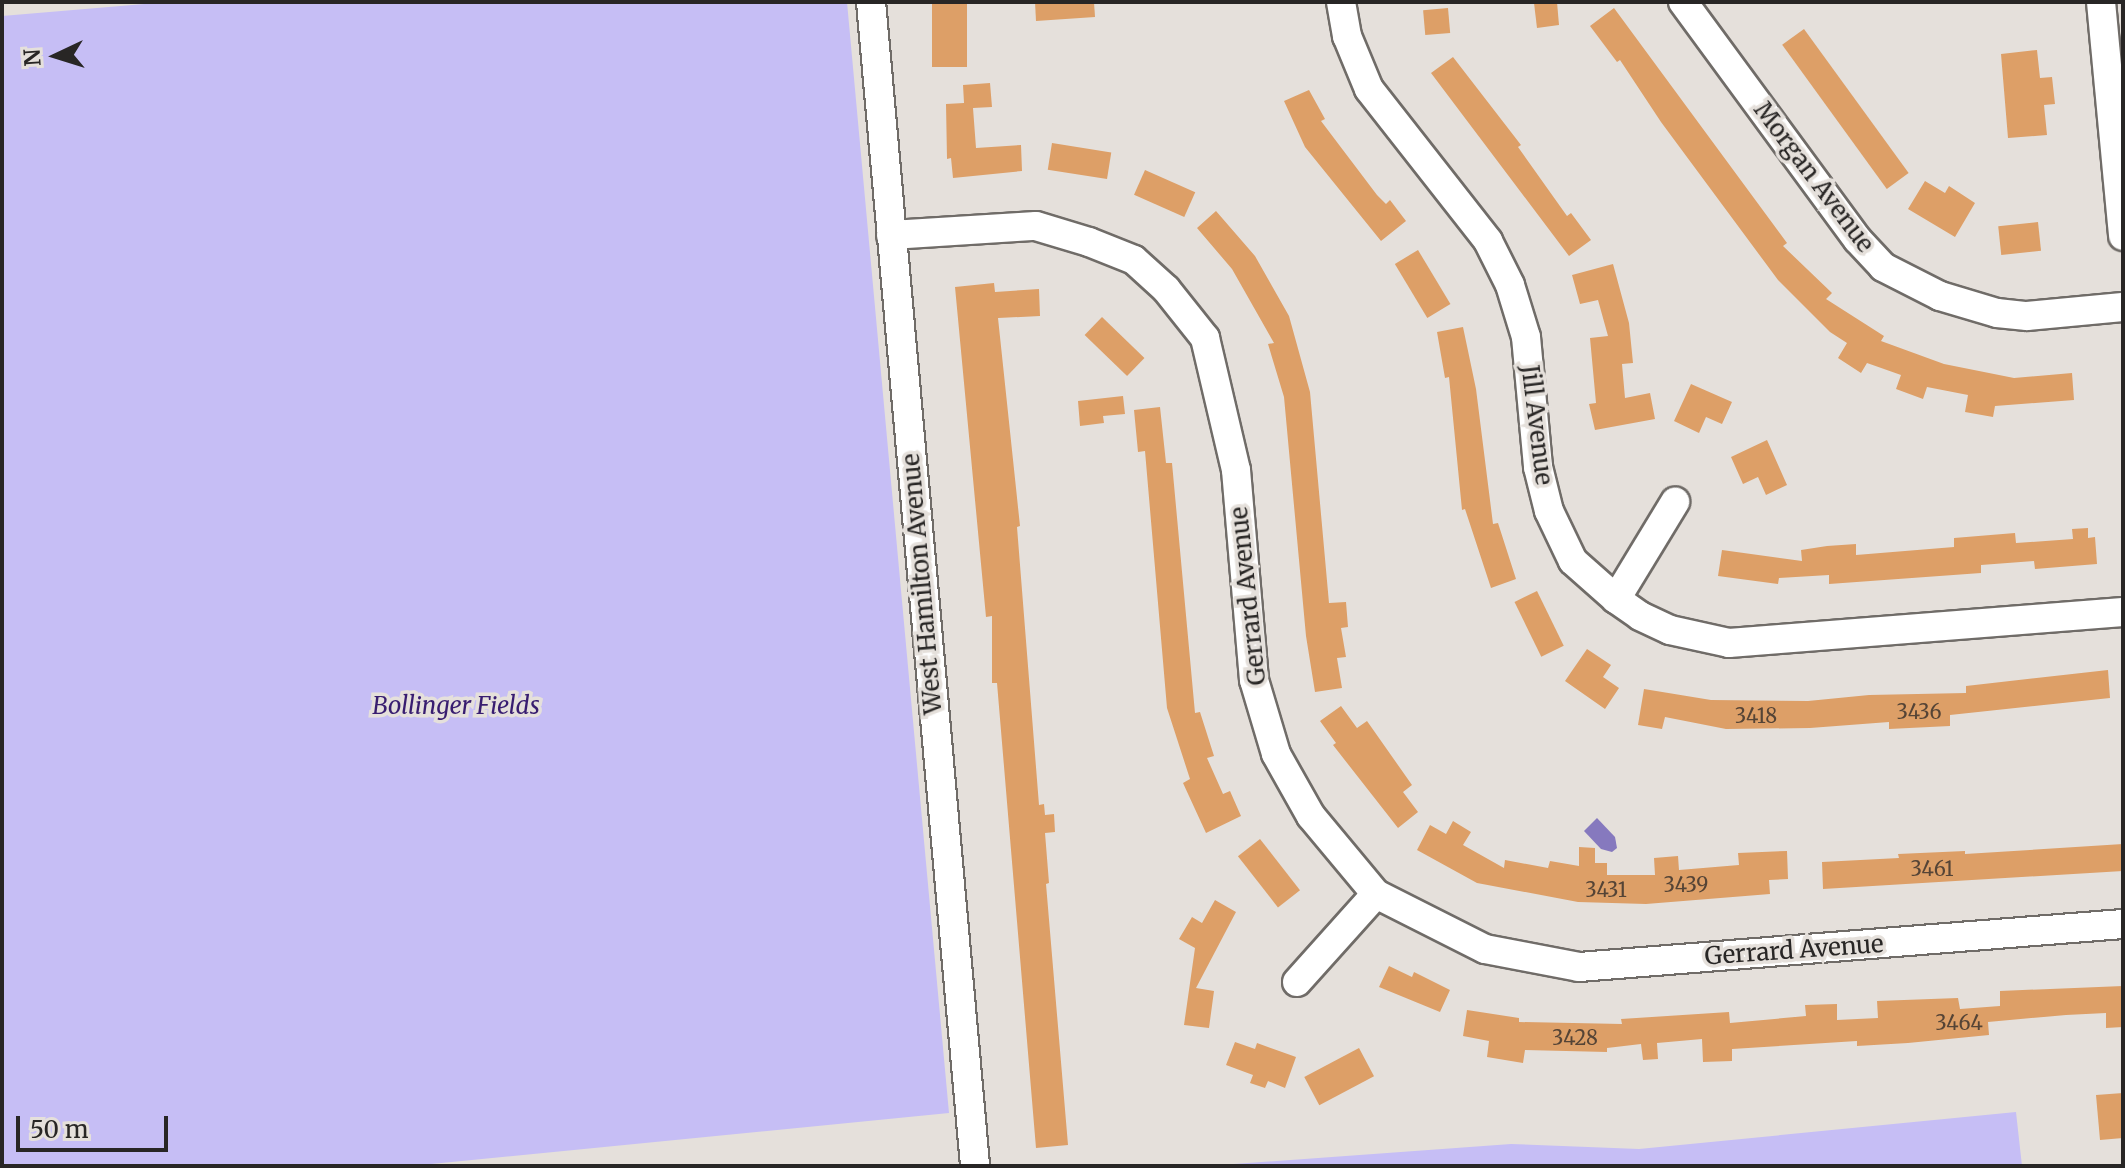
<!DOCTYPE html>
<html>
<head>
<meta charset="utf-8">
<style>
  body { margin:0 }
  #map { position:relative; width:2125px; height:1168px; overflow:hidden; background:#e5e0db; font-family:Merriweather,serif }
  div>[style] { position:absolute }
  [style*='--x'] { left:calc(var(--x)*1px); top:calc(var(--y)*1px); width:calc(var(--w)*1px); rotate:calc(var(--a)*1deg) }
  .green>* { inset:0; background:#c6bef5 }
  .water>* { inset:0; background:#8679be }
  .building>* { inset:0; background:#dd9f67; transform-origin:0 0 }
  .roads { filter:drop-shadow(2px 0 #706c68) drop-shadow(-2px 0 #706c68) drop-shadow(0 2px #706c68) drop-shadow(0 -2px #706c68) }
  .minor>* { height:28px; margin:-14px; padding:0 14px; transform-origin:14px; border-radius:14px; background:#fff }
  span { translate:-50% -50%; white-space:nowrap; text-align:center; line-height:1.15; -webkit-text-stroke:7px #e5e0db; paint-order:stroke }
  .number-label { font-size:20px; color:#554436 }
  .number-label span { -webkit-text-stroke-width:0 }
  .street-label { font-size:24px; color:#282625 }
  .park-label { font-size:24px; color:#381d70; font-style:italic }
  .frame { position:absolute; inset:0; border:4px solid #282625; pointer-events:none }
  .north { position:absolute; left:16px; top:16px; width:80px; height:80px; -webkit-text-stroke:6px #e5e0db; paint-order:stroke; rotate:266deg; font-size:22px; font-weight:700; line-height:32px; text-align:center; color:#282625 }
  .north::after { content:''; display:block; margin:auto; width:28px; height:36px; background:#282625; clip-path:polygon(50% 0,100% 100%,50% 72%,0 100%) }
  .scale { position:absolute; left:16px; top:1116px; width:152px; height:36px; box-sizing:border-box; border:4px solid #282625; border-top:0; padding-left:10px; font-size:24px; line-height:28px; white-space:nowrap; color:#282625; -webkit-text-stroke:6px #e5e0db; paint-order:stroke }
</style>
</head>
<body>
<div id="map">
  <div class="green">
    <div style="clip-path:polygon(168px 2px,847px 2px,949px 1113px,411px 1166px,2px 1166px,2px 16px)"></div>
    <div style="clip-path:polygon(2016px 1112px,2022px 1166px,1206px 1166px,1511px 1144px,1639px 1149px)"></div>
  </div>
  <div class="water">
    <div style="clip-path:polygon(1597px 818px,1615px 837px,1617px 848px,1612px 852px,1601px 849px,1584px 831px)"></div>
  </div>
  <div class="building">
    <div style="left:932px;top:2px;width:35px;height:65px"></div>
    <div style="clip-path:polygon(1035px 2px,1094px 2px,1095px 17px,1036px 21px)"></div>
    <div style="clip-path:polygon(1542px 2px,1557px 2px,1559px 25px,1537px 28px,1534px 3px)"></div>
    <div style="left:1448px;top:8px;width:25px;height:25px;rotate:85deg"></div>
    <div style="clip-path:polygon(1614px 8px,1787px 243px,1783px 246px,1832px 293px,1826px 299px,1884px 336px,1881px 341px,1944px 364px,2014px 378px,2072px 373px,2074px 400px,1995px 406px,1993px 417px,1965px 412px,1968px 395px,1927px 387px,1923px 399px,1896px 389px,1901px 375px,1867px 363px,1861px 373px,1838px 358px,1847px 343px,1830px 332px,1778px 280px,1661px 122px,1620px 60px,1617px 62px,1590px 26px)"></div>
    <div style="left:1804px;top:29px;width:178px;height:27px;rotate:54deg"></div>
    <div style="clip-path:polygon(2037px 50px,2040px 78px,2052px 77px,2055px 104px,2044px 105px,2047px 135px,2008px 138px,2001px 54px)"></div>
    <div style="clip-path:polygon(1453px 57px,1521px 145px,1518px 147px,1567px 216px,1571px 213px,1591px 240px,1569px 256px,1431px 73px)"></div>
    <div style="clip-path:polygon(990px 83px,992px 107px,973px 108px,976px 148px,1021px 145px,1022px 171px,953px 178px,951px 158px,947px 159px,946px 104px,964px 103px,963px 85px)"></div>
    <div style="clip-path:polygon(1309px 90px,1325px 119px,1321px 121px,1377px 195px,1386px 204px,1390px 200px,1406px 221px,1381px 241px,1305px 147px,1284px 101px)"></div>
    <div style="left:1052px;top:143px;width:60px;height:27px;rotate:9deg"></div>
    <div style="left:1145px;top:170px;width:55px;height:27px;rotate:24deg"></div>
    <div style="clip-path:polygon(1925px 181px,1945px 193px,1949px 186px,1975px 203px,1955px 237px,1908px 209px)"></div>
    <div style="clip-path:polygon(1216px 211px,1255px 256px,1289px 316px,1310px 392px,1329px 603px,1346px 602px,1348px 627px,1341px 628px,1346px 657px,1337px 658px,1342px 688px,1315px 692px,1306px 636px,1284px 397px,1268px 344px,1274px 343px,1232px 269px,1197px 228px)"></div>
    <div style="left:2038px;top:222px;width:29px;height:40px;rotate:84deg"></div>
    <div style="left:1418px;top:250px;width:63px;height:27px;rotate:59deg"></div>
    <div style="clip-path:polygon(1613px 264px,1629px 323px,1633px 363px,1622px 364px,1625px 398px,1650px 393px,1655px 419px,1595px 430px,1589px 404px,1596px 403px,1590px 338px,1608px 336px,1598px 300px,1580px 304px,1572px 275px)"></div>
    <div style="clip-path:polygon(994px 283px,995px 292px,1039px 289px,1040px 316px,998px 318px,1020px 526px,1017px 527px,1039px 805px,1044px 804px,1045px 815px,1054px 814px,1055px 832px,1045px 833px,1049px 883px,1046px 884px,1068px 1145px,1036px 1148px,997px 683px,992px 683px,992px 616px,986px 617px,955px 287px)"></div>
    <div style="left:1102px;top:317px;width:59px;height:25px;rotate:44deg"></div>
    <div style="clip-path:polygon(1463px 327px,1476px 389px,1493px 524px,1498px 523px,1516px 579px,1491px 588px,1465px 509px,1462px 510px,1449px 377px,1445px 378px,1437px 332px)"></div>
    <div style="clip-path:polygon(1691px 384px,1732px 402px,1722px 424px,1706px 417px,1699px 433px,1674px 421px)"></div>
    <div style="clip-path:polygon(1123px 396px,1125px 414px,1103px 416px,1104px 423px,1080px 426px,1078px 401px)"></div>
    <div style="clip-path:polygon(1160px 407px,1166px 463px,1172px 463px,1195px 713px,1200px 712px,1214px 756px,1207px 758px,1223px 794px,1230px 791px,1241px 816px,1206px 833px,1183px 783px,1190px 779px,1167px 708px,1145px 451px,1138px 452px,1134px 410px)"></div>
    <div style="clip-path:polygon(1767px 440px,1787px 485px,1766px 495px,1758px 477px,1743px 484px,1731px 457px)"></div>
    <div style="clip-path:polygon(2088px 528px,2088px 538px,2095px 537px,2097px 564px,2035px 569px,2034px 561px,1981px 565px,1981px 573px,1829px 584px,1829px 575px,1779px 578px,1778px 584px,1718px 576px,1722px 550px,1802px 561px,1801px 550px,1827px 546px,1856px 544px,1856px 555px,1954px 547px,1954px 538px,2015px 533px,2016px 543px,2073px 539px,2072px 529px)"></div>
    <div style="left:1537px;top:591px;width:61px;height:25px;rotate:64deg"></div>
    <div style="clip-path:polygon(1587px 649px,1611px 665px,1603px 677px,1619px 688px,1605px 709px,1565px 681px)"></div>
    <div style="clip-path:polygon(2108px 670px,2110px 698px,1950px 715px,1950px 726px,1889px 729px,1889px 722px,1810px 728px,1726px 729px,1665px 717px,1662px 729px,1638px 725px,1644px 689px,1711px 700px,1808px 701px,1869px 695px,1966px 693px,1966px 686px)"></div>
    <div style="clip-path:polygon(1341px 706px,1357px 728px,1367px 721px,1412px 785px,1403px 792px,1418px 812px,1398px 828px,1333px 745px,1336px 743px,1320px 721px)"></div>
    <div style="clip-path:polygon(1453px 821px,1471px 832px,1463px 845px,1504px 868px,1505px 860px,1548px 868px,1550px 861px,1579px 866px,1579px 847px,1595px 848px,1595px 863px,1607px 863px,1607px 875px,1655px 875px,1654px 858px,1678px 856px,1679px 870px,1739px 865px,1738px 853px,1787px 851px,1788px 879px,1769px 880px,1770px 894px,1646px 904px,1578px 902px,1477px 883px,1417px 850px,1430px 825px,1446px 834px)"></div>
    <div style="left:1260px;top:839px;width:65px;height:28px;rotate:52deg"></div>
    <div style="clip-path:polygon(2123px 844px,2123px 871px,1823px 889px,1822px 862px,1899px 858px,1898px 854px,1965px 851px,1965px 854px)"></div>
    <div style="clip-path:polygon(1215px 900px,1236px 912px,1196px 988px,1214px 991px,1209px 1028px,1184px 1025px,1195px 948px,1179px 939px,1192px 917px,1202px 923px)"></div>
    <div style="clip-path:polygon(1389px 966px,1412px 977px,1414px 972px,1450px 990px,1440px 1012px,1379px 987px)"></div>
    <div style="clip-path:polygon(2123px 986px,2123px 1027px,2106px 1028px,2106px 1013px,2066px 1015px,1988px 1022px,1989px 1035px,1908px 1043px,1857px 1046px,1857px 1041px,1732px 1049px,1732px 1061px,1703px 1062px,1702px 1039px,1657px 1043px,1658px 1059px,1643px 1060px,1641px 1044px,1607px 1048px,1607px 1052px,1525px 1050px,1523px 1063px,1487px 1057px,1489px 1041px,1463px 1036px,1467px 1010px,1519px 1018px,1519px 1022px,1622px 1024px,1621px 1019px,1729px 1012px,1730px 1023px,1806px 1016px,1805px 1005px,1837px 1004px,1837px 1020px,1878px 1018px,1877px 1001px,1958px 998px,1960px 1009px,2000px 1006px,2000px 991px)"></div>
    <div style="clip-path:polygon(1235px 1042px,1255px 1049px,1257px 1043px,1296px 1057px,1285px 1088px,1268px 1081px,1265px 1088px,1250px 1083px,1253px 1075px,1226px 1065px)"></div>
    <div style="left:1359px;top:1048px;width:32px;height:62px;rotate:62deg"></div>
    <div style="clip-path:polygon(2123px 1093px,2123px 1138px,2100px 1140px,2096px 1095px)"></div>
  </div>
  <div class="roads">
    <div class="minor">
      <div style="--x:871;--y:2;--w:1169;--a:84.89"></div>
      <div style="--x:1341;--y:2;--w:35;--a:80"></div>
      <div style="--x:1347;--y:36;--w:57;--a:67.5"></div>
      <div style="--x:1369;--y:89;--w:193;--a:51.9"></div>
      <div style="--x:1488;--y:241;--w:49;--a:63.4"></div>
      <div style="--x:1510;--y:285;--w:54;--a:72.9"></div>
      <div style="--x:1526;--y:337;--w:131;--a:84.7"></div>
      <div style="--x:1538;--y:467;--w:45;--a:76"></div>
      <div style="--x:1549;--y:511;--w:55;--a:64.4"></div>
      <div style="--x:1573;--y:561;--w:57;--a:41.5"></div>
      <div style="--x:1616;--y:599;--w:29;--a:35"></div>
      <div style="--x:1640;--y:616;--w:33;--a:25"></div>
      <div style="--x:1670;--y:630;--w:60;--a:12.4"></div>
      <div style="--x:1729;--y:643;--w:395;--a:-4.5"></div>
      <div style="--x:1683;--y:2;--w:295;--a:53.7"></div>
      <div style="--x:1858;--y:240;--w:37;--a:47"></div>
      <div style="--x:1883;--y:267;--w:64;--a:27"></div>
      <div style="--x:1940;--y:296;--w:59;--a:16.6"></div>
      <div style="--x:1997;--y:313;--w:30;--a:6"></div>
      <div style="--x:2027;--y:316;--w:96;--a:-5.4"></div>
      <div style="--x:2101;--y:2;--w:235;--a:84.6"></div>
      <div style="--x:891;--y:235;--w:145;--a:-3.6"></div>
      <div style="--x:1036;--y:226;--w:55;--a:16.8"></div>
      <div style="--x:1089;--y:242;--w:48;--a:21.8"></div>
      <div style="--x:1134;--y:260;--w:43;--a:42.2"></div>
      <div style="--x:1166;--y:289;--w:63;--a:51.5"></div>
      <div style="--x:1205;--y:338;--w:136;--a:76.8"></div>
      <div style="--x:1236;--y:470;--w:211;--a:85.1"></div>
      <div style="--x:1254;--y:680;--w:77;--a:73.4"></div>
      <div style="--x:1276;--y:754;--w:71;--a:60.6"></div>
      <div style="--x:1311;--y:816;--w:102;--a:50.2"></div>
      <div style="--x:1376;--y:894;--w:122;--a:26.8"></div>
      <div style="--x:1485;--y:949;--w:96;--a:10.8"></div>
      <div style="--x:1579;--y:967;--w:546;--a:-4.52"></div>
      <div style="--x:1616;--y:599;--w:114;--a:-58.7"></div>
      <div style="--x:1297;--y:982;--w:118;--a:-48.1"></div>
    </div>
  </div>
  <div class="number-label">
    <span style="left:1919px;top:711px">3436</span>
    <span style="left:1756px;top:715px">3418</span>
    <span style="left:1932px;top:868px">3461</span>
    <span style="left:1686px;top:884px">3439</span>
    <span style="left:1606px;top:889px">3431</span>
    <span style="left:1959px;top:1022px">3464</span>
    <span style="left:1575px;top:1037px">3428</span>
  </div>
  <div class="street-label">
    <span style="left:1814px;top:177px;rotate:53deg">Morgan Avenue</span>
    <span style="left:1537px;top:425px;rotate:83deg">Jill Avenue</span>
    <span style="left:922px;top:584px;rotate:-95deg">West Hamilton Avenue</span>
    <span style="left:1248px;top:596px;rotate:-96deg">Gerrard Avenue</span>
    <span style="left:1794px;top:950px;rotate:-4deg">Gerrard Avenue</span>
  </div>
  <div class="park-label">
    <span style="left:456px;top:706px">Bollinger Fields</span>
  </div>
  <div class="frame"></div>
  <div class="north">N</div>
  <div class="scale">50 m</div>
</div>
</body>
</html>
